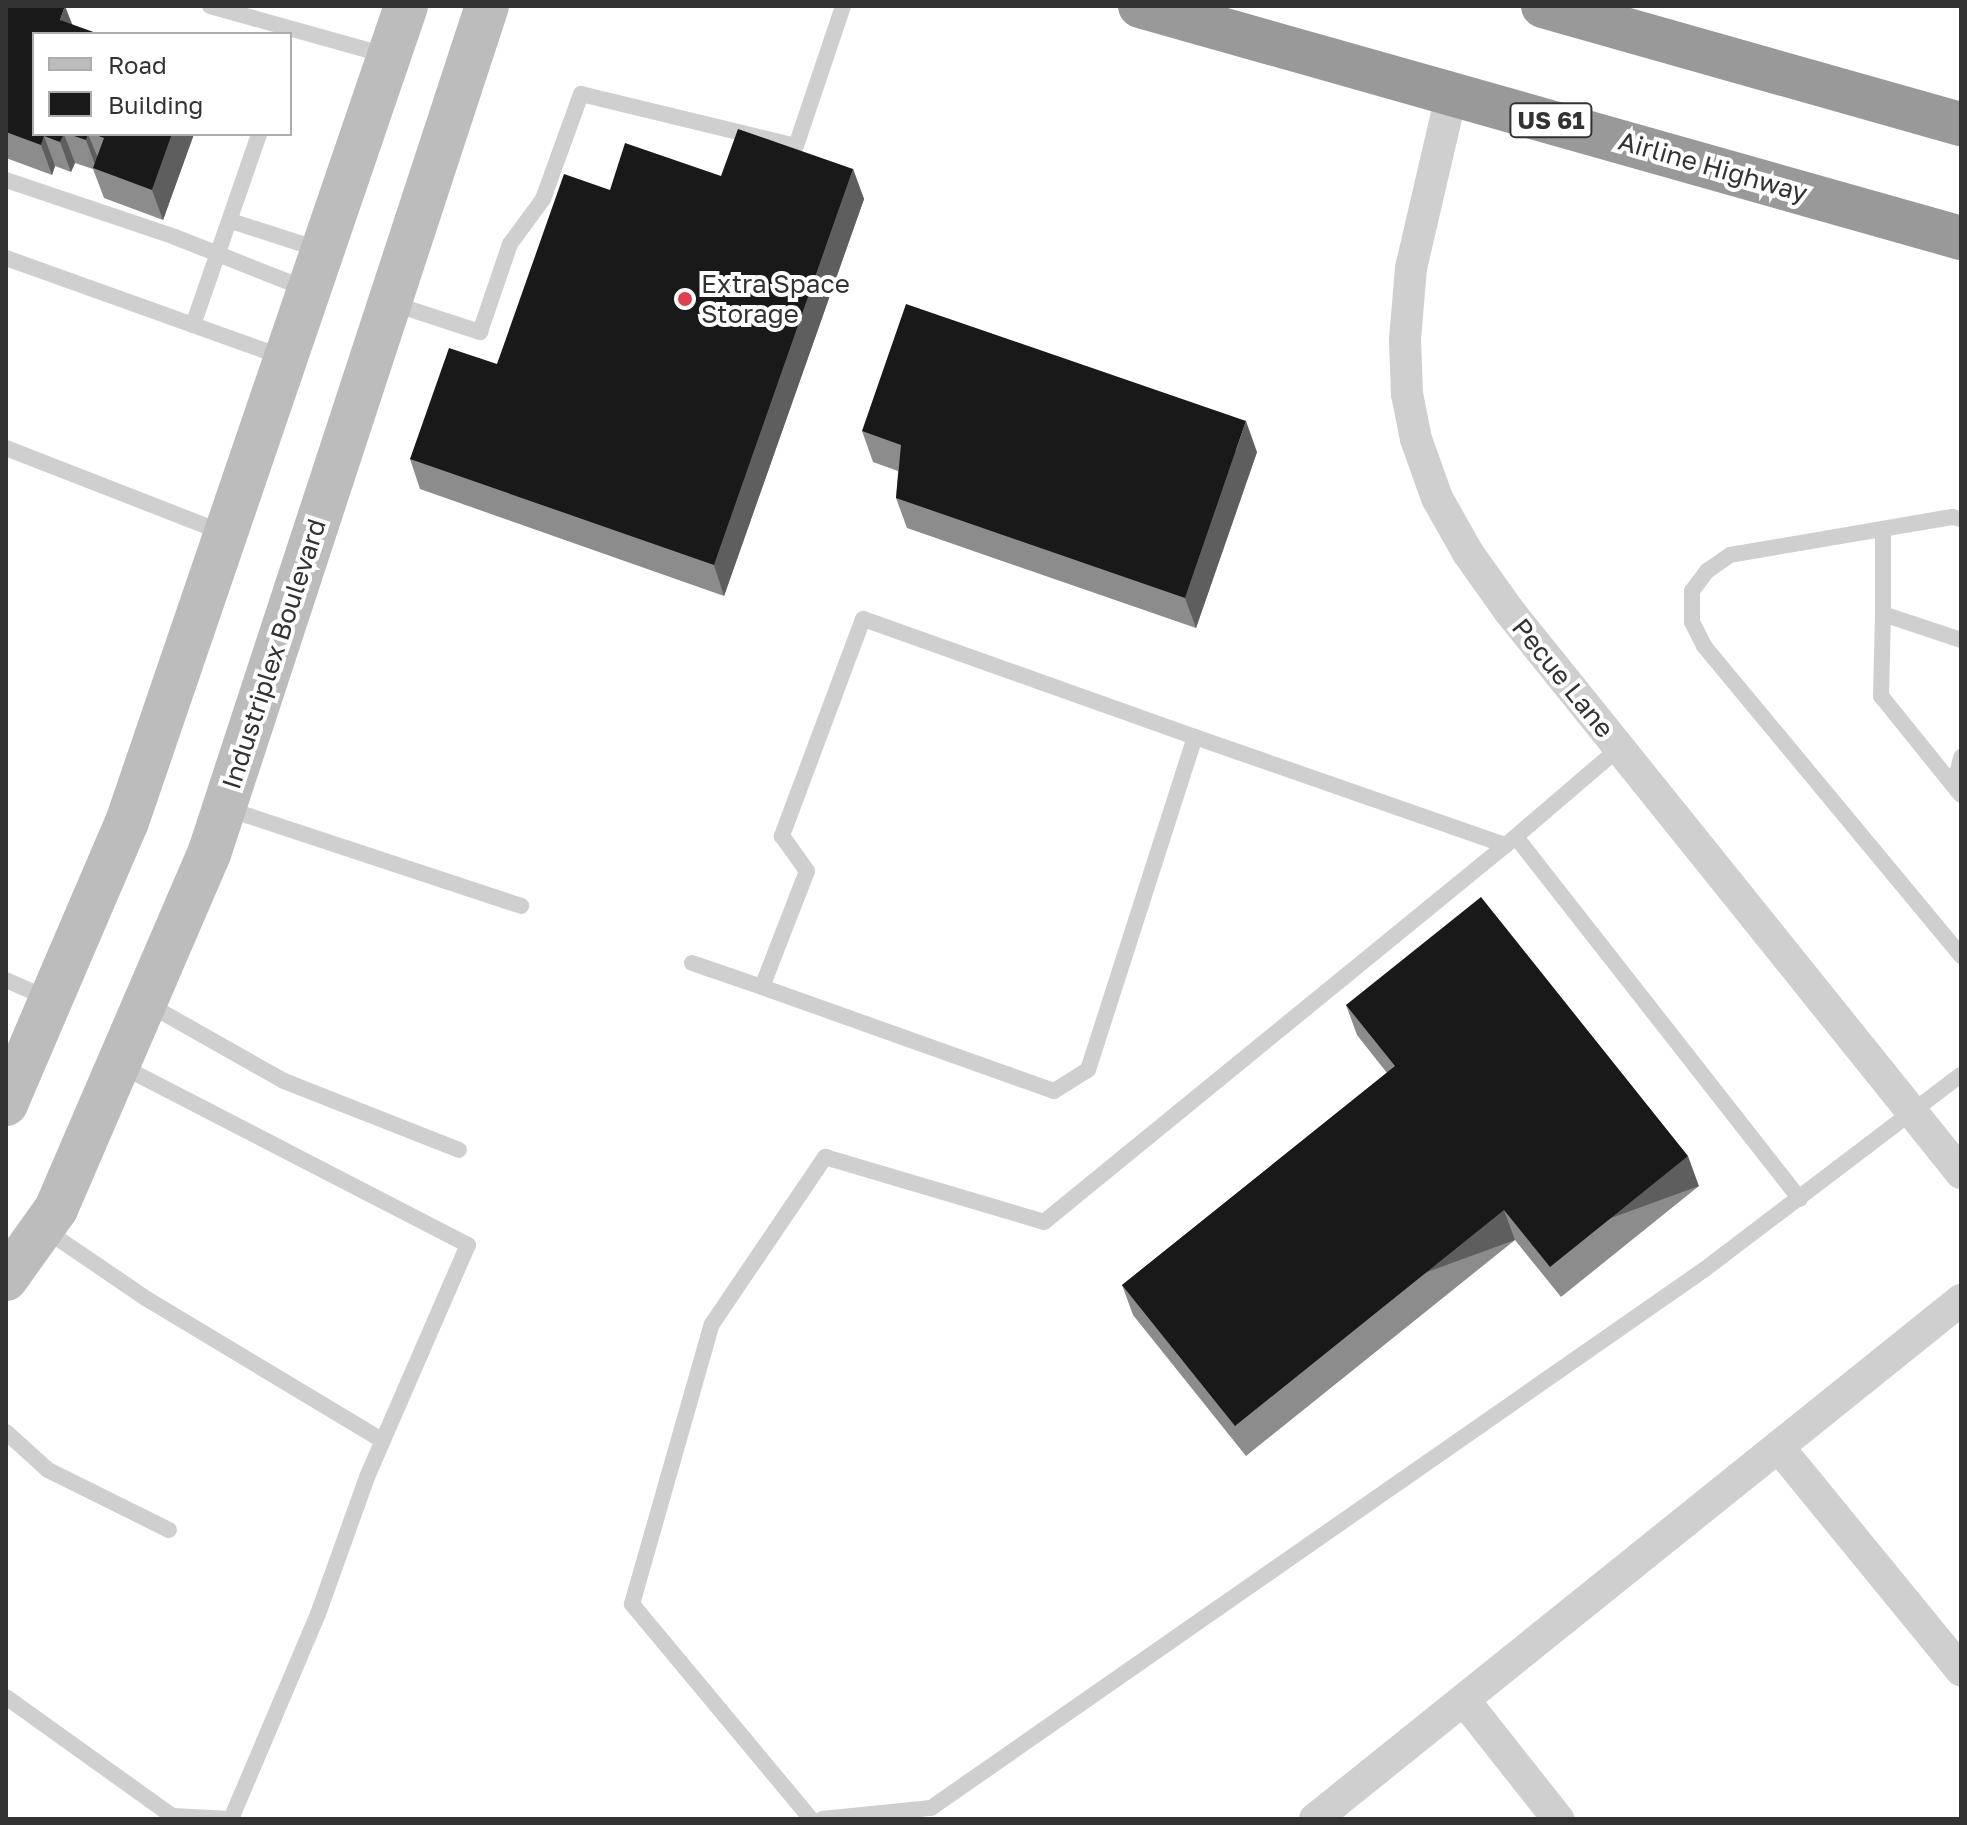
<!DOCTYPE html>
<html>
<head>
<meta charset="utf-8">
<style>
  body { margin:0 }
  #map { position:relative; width:1967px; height:1825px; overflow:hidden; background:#fff; font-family:"Golos Text",sans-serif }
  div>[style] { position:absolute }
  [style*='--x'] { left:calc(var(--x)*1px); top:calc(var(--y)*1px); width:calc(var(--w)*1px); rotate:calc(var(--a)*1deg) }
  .lane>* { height:16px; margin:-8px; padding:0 8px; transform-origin:8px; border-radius:8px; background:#cfcfcf }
  .street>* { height:32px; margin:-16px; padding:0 16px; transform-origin:16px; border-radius:16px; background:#cfcfcf }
  .secondary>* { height:44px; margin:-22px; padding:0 22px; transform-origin:22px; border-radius:22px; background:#bcbcbc }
  .highway>* { height:44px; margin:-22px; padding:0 22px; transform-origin:22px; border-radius:22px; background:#999 }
  .wall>* { inset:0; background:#8c8c8c }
  .shaded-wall>* { inset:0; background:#5e5e5e; transform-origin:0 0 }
  .building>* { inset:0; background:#191919 }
  .dots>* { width:22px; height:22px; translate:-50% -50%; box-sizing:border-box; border:4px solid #fff; border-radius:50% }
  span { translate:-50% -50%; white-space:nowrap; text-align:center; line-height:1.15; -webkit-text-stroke:8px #fff; paint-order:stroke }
  .shield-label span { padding:2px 6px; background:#fff; border:2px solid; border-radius:6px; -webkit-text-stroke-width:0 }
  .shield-label { font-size:24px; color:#323232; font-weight:700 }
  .street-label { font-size:26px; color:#323232 }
  .poi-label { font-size:26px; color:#323232 }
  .left { translate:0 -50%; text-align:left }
  .frame { position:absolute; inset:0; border:8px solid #323232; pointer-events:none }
  .legend { position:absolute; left:32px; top:32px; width:260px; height:104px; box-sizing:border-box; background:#fff; border:2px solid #adadad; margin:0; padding:10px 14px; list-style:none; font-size:24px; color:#323232 }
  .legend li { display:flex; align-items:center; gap:16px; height:40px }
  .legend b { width:40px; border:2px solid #adadad }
</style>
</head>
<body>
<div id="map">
  <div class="lane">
    <div style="--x:210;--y:6;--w:183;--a:15.6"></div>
    <div style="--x:6;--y:180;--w:178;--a:18.6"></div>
    <div style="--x:175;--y:237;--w:144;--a:21.6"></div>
    <div style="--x:231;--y:221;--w:95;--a:17.9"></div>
    <div style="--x:6;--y:258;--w:294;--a:19.7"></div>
    <div style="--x:391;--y:303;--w:94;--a:18"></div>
    <div style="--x:480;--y:332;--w:93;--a:-71.2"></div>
    <div style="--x:510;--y:244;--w:56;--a:-53.7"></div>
    <div style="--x:543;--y:199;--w:112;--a:-70.1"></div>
    <div style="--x:581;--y:94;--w:221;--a:13.6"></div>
    <div style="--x:796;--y:146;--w:148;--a:-71.4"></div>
    <div style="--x:193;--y:325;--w:202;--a:-70.9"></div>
    <div style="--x:6;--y:448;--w:234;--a:21.3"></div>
    <div style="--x:1961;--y:519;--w:9;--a:-167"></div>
    <div style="--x:1952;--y:517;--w:225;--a:170.3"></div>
    <div style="--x:1730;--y:555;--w:28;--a:145"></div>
    <div style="--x:1707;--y:571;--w:25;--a:127"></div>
    <div style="--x:1692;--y:591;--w:31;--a:90"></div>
    <div style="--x:1692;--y:622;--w:27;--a:63"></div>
    <div style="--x:1704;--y:646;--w:403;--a:50.3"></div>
    <div style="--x:1883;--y:529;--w:85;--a:90"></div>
    <div style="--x:1883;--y:614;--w:82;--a:18.4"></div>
    <div style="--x:1883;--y:614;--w:82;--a:91.4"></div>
    <div style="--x:1881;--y:696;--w:127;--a:51.1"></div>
    <div style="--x:1195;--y:737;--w:352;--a:-160.4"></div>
    <div style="--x:863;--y:619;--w:232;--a:110.5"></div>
    <div style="--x:782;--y:836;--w:43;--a:54.5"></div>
    <div style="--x:807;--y:871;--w:124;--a:111.2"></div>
    <div style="--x:762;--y:987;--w:310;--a:19.6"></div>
    <div style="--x:1054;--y:1091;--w:40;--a:-32"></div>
    <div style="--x:1088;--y:1070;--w:350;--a:-72.2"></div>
    <div style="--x:1195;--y:737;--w:329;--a:19.2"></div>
    <div style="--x:1954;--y:786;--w:30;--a:-76"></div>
    <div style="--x:225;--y:808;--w:312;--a:18.3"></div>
    <div style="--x:1516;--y:837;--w:460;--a:51.9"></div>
    <div style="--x:692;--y:963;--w:74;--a:18.9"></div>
    <div style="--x:6;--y:980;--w:47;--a:23.8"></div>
    <div style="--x:146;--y:1003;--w:159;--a:29.5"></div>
    <div style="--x:284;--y:1081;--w:188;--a:21.5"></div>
    <div style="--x:44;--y:1229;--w:125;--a:34.2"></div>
    <div style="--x:147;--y:1299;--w:275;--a:31"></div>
    <div style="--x:6;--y:1432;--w:57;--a:42.1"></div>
    <div style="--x:48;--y:1470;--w:135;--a:26.4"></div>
    <div style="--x:6;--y:1697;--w:204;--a:35.6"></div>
    <div style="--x:172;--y:1816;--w:59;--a:2.9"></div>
    <div style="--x:231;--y:1819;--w:223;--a:-67"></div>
    <div style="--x:318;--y:1614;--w:145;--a:-70.3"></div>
    <div style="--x:367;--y:1477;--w:253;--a:-66.5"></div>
    <div style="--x:468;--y:1245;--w:392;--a:-152.7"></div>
    <div style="--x:811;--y:1819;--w:280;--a:-129.8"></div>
    <div style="--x:632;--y:1604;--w:291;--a:-74.1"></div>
    <div style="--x:712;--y:1324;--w:202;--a:-55.9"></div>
    <div style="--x:825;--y:1157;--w:228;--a:16.5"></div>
    <div style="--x:1044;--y:1222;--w:596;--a:-39.22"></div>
    <div style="--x:1506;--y:845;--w:149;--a:-40.6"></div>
    <div style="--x:822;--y:1819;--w:110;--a:-5.8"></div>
    <div style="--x:931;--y:1808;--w:943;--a:-34.85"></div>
    <div style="--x:1705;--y:1269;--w:321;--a:-37.2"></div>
  </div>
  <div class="street">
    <div style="--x:1452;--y:92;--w:181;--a:103.1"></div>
    <div style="--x:1411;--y:268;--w:72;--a:94.8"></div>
    <div style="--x:1405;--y:340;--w:54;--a:87.9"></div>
    <div style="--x:1407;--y:394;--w:46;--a:78.7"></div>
    <div style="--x:1416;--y:439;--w:63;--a:70.4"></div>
    <div style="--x:1437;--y:498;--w:63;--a:60.6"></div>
    <div style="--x:1468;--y:553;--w:72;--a:54.6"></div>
    <div style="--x:1510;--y:612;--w:720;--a:51.2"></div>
    <div style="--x:1780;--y:1449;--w:286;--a:50.7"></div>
    <div style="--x:1464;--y:1700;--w:152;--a:51.7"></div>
    <div style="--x:1315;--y:1819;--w:829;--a:-38.78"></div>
  </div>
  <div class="secondary">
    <div style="--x:6;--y:1104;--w:307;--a:-66.8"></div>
    <div style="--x:127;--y:822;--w:862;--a:-71.12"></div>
    <div style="--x:6;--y:1279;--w:86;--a:-54.5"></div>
    <div style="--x:56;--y:1209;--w:387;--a:-66.7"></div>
    <div style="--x:209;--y:854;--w:892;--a:-71.85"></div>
  </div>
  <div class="highway">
    <div style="--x:1140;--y:6;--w:853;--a:15.78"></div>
    <div style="--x:1543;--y:6;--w:434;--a:15.8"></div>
  </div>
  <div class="wall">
    <div style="clip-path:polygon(6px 6px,34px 134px,194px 134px,163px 220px,104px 198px,93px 169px,75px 163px,71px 172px,55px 166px,52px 175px,6px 158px)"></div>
    <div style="clip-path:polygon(853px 169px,864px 199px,724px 596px,420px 489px,410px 459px,497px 364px,610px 190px,721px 176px)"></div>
    <div style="clip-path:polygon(862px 431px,1257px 452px,1196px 628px,907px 528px,896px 498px,898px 471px,873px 462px)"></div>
    <div style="clip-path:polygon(1346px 1005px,1699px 1186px,1561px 1297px,1515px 1240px,1246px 1456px,1133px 1315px,1122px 1285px,1387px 1073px,1357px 1035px)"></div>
  </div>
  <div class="shaded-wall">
    <div style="clip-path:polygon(65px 6px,76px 34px,60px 20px)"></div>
    <div style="clip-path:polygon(64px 134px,75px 163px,71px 172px,60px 142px)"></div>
    <div style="clip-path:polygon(88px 134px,100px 163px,97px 170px,86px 140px)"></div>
    <div style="clip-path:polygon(172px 134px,194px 134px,163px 220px,152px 190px)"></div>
    <div style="clip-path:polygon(44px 136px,55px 166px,52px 175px,41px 145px)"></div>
    <div style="clip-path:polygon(853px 169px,864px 199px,724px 596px,714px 565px)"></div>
    <div style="clip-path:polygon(1246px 421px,1257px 452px,1196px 628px,1185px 598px)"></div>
    <div style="left:1688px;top:1156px;width:32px;height:177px;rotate:70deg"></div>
    <div style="left:1504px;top:1210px;width:32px;height:345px;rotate:70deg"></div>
  </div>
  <div class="building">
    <div style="clip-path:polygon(6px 6px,65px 6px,60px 20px,99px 34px,34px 34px,34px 134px,64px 134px,60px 142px,44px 136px,41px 145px,6px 132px)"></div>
    <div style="clip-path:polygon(738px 129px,853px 169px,714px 565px,410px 459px,449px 348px,497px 364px,564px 174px,610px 190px,625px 143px,721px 176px)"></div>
    <div style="clip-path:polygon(68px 134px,88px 134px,86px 140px)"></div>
    <div style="clip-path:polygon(93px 134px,172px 134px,152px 190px,93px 168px,104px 138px)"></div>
    <div style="clip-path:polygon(906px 304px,1246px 421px,1185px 598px,896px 498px,901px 445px,862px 431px)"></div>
    <div style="clip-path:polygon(1481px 897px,1688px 1156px,1550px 1267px,1504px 1210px,1235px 1426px,1122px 1285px,1395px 1066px,1346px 1005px)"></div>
  </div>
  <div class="dots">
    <div style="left:685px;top:299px;background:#de3f51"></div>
  </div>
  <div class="shield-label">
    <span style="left:1551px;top:120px">US 61</span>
  </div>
  <div class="street-label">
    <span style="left:1713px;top:167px;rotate:16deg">Airline Highway</span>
    <span style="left:274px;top:654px;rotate:-72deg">Industriplex Boulevard</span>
    <span style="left:1563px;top:678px;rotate:51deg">Pecue Lane</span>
  </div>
  <div class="poi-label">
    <span class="left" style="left:701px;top:299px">Extra Space<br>Storage</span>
  </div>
  <div class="frame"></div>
  <ul class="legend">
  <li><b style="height:10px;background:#bcbcbc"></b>Road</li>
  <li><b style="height:22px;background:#191919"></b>Building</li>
  </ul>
</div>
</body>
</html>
